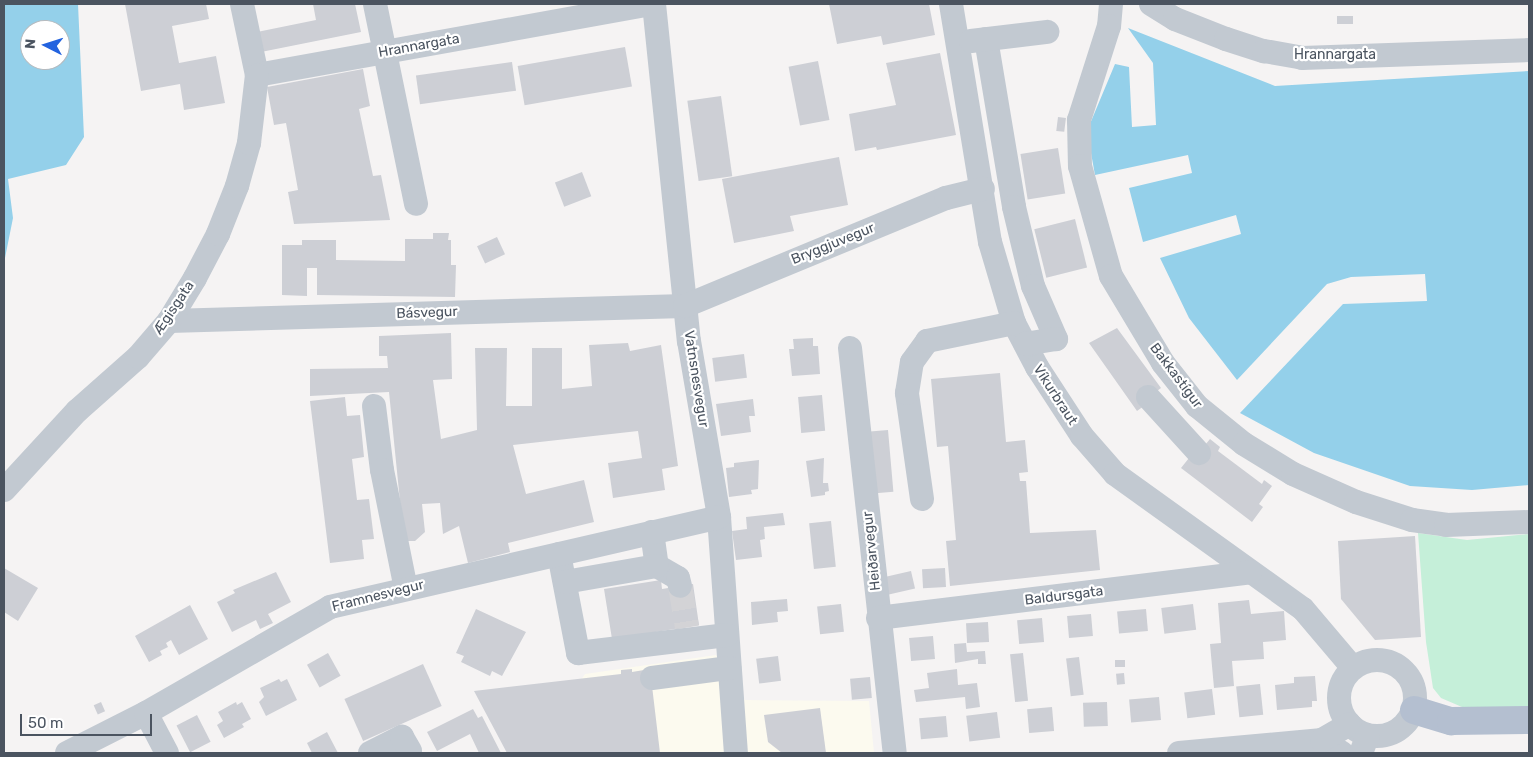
<!DOCTYPE html>
<html>
<head>
<meta charset="utf-8">
<style>
  body { margin:0 }
  #map { position:relative; width:1533px; height:757px; overflow:hidden; background:#f5f3f3; font-family:Rubik,sans-serif }
  div>[style] { position:absolute }
  [style*='--x'] { left:calc(var(--x)*1px); top:calc(var(--y)*1px); width:calc(var(--w)*1px); rotate:calc(var(--a)*1deg) }
  .commercial>* { inset:0; background:#fcfaef }
  .green>* { inset:0; background:#c5efd9 }
  .water>* { inset:0; background:#94d0ea }
  .building>* { inset:0; background:#cdcfd5; transform-origin:0 0 }
  .minor-tunnel>* { height:24px; margin-top:-12px; transform-origin:0; background:repeating-linear-gradient(90deg,#d3d3d6 0 24px,transparent 0 36px) }
  .minor>* { height:24px; margin:-12px; padding:0 12px; transform-origin:12px; border-radius:12px; background:#c2c9d1 }
  .minor>.ring { margin:-12px; padding:0; box-sizing:content-box; background:none; border:24px solid #c2c9d1; border-radius:50% }
  .major>* { height:28px; margin:-14px; padding:0 14px; transform-origin:14px; border-radius:14px; background:#b4bfd0 }
  span { translate:-50% -50%; white-space:nowrap; text-align:center; line-height:1.15; -webkit-text-stroke:4.5px #fff; paint-order:stroke }
  .street-label { font-size:14px; color:#4b5460 }
  .frame { position:absolute; inset:0; border:5px solid #4b5460; pointer-events:none }
  .north { position:absolute; left:20px; top:20px; width:50px; height:50px; box-sizing:border-box; background:#fff; border:1px solid #b7bbbf; border-radius:50%; rotate:275deg; font-size:14px; font-weight:700; line-height:20px; text-align:center; color:#4b5460 }
  .north::after { content:''; display:block; margin:auto; width:18px; height:22px; background:#2363df; clip-path:polygon(50% 0,100% 100%,50% 72%,0 100%) }
  .scale { position:absolute; left:20px; top:714px; width:132px; height:22px; box-sizing:border-box; border:2px solid #4b5460; border-top:0; padding-left:6px; font-size:15px; line-height:18px; white-space:nowrap; color:#4b5460; -webkit-text-stroke:4px #fff; paint-order:stroke }
</style>
</head>
<body>
<div id="map">
  <div class="commercial">
    <div style="clip-path:polygon(716px 655px,745px 700px,869px 701px,874px 753px,530px 753px,585px 674px)"></div>
  </div>
  <div class="green">
    <div style="clip-path:polygon(1418px 533px,1467px 540px,1529px 534px,1529px 708px,1469px 710px,1441px 698px,1433px 688px,1426px 642px)"></div>
  </div>
  <div class="water">
    <div style="clip-path:polygon(evenodd,4px 4px,78px 4px,84px 137px,66px 165px,8px 179px,13px 218px,4px 263px,4px 4px,30px 30px,60px 30px,60px 60px,30px 60px,30px 30px)"></div>
    <div style="clip-path:polygon(1128px 28px,1275px 86px,1529px 71px,1529px 485px,1472px 490px,1410px 486px,1314px 453px,1240px 413px,1343px 304px,1427px 301px,1425px 274px,1351px 277px,1327px 284px,1237px 380px,1189px 318px,1160px 258px,1241px 234px,1236px 215px,1143px 242px,1129px 188px,1192px 173px,1188px 155px,1095px 175px,1087px 131px,1115px 64px,1129px 67px,1132px 127px,1156px 125px,1153px 63px)"></div>
  </div>
  <div class="building">
    <div style="clip-path:polygon(125px 4px,206px 4px,209px 19px,172px 26px,179px 63px,216px 56px,225px 103px,184px 110px,180px 84px,141px 91px)"></div>
    <div style="clip-path:polygon(313px 4px,355px 4px,361px 32px,261px 52px,257px 32px,316px 20px)"></div>
    <div style="clip-path:polygon(829px 4px,929px 4px,935px 35px,883px 45px,881px 36px,837px 44px)"></div>
    <div style="left:1337px;top:16px;width:16px;height:8px"></div>
    <div style="left:625px;top:47px;width:40px;height:109px;rotate:80deg"></div>
    <div style="clip-path:polygon(940px 53px,956px 135px,877px 150px,876px 147px,855px 151px,849px 114px,896px 105px,886px 63px)"></div>
    <div style="left:818px;top:61px;width:60px;height:30px;rotate:79deg"></div>
    <div style="left:512px;top:62px;width:29px;height:97px;rotate:82deg"></div>
    <div style="clip-path:polygon(363px 69px,370px 106px,359px 109px,373px 176px,381px 175px,390px 220px,294px 224px,288px 192px,298px 190px,286px 123px,274px 125px,267px 87px)"></div>
    <div style="left:721px;top:96px;width:81px;height:34px;rotate:82deg"></div>
    <div style="left:1058px;top:117px;width:8px;height:14px;rotate:7deg"></div>
    <div style="left:1058px;top:148px;width:46px;height:38px;rotate:81deg"></div>
    <div style="clip-path:polygon(839px 157px,848px 205px,790px 216px,794px 231px,734px 243px,722px 179px)"></div>
    <div style="left:582px;top:172px;width:26px;height:29px;rotate:69deg"></div>
    <div style="left:1075px;top:219px;width:50px;height:42px;rotate:76deg"></div>
    <div style="clip-path:polygon(433px 233px,449px 233px,448px 240px,451px 240px,451px 265px,456px 265px,455px 297px,317px 295px,317px 268px,307px 268px,307px 296px,282px 295px,282px 245px,302px 245px,302px 240px,336px 240px,336px 260px,405px 261px,405px 239px,433px 239px)"></div>
    <div style="left:497px;top:237px;width:19px;height:22px;rotate:65deg"></div>
    <div style="clip-path:polygon(1117px 328px,1161px 388px,1145px 400px,1148px 403px,1137px 411px,1089px 343px)"></div>
    <div style="clip-path:polygon(451px 333px,452px 379px,433px 380px,441px 439px,477px 430px,475px 348px,507px 348px,506px 406px,532px 406px,532px 348px,562px 348px,562px 389px,592px 386px,589px 345px,628px 343px,630px 351px,661px 345px,678px 466px,662px 469px,665px 490px,613px 498px,608px 463px,642px 458px,638px 431px,513px 445px,526px 494px,584px 480px,594px 522px,508px 543px,510px 552px,468px 563px,459px 526px,443px 534px,440px 503px,422px 504px,425px 532px,415px 541px,404px 541px,389px 392px,310px 396px,310px 369px,388px 368px,387px 356px,379px 356px,379px 336px)"></div>
    <div style="clip-path:polygon(813px 338px,813px 346px,818px 346px,820px 374px,792px 376px,789px 349px,794px 349px,793px 339px)"></div>
    <div style="left:744px;top:354px;width:24px;height:32px;rotate:83deg"></div>
    <div style="clip-path:polygon(1000px 373px,1006px 442px,1025px 440px,1028px 472px,1019px 473px,1020px 481px,1026px 481px,1030px 533px,1096px 530px,1100px 570px,950px 586px,946px 541px,956px 540px,948px 446px,937px 447px,931px 379px)"></div>
    <div style="left:822px;top:395px;width:36px;height:24px;rotate:85deg"></div>
    <div style="clip-path:polygon(345px 397px,347px 416px,360px 415px,364px 457px,352px 459px,357px 500px,369px 499px,374px 539px,362px 540px,364px 559px,330px 563px,310px 401px)"></div>
    <div style="clip-path:polygon(753px 399px,755px 416px,749px 416px,751px 432px,721px 436px,716px 404px)"></div>
    <div style="left:888px;top:430px;width:62px;height:18px;rotate:85deg"></div>
    <div style="clip-path:polygon(1210px 439px,1220px 447px,1218px 451px,1262px 484px,1264px 480px,1272px 486px,1259px 504px,1263px 507px,1252px 522px,1181px 468px,1193px 453px,1196px 456px)"></div>
    <div style="clip-path:polygon(824px 458px,823px 483px,828px 483px,829px 491px,825px 492px,825px 495px,811px 497px,806px 461px)"></div>
    <div style="clip-path:polygon(759px 460px,758px 489px,751px 490px,752px 494px,729px 497px,726px 468px,734px 467px,734px 463px)"></div>
    <div style="clip-path:polygon(783px 513px,785px 525px,764px 527px,765px 539px,760px 540px,762px 557px,736px 560px,732px 531px,747px 529px,746px 517px)"></div>
    <div style="left:831px;top:521px;width:46px;height:22px;rotate:84deg"></div>
    <div style="clip-path:polygon(1415px 536px,1421px 637px,1375px 640px,1341px 599px,1338px 541px)"></div>
    <div style="clip-path:polygon(4px 568px,38px 588px,18px 621px,4px 612px)"></div>
    <div style="left:945px;top:568px;width:19px;height:23px;rotate:87deg"></div>
    <div style="left:911px;top:571px;width:18px;height:28px;rotate:77deg"></div>
    <div style="clip-path:polygon(276px 572px,291px 602px,268px 614px,273px 623px,260px 629px,256px 620px,232px 632px,217px 602px,235px 593px,233px 590px)"></div>
    <div style="clip-path:polygon(661px 580px,662px 589px,693px 584px,699px 625px,612px 639px,604px 589px)"></div>
    <div style="clip-path:polygon(787px 599px,788px 611px,777px 612px,778px 622px,752px 625px,751px 602px)"></div>
    <div style="clip-path:polygon(1249px 600px,1251px 614px,1284px 611px,1286px 640px,1263px 642px,1264px 659px,1232px 661px,1234px 686px,1214px 688px,1210px 644px,1221px 643px,1218px 603px)"></div>
    <div style="left:841px;top:604px;width:28px;height:24px;rotate:84deg"></div>
    <div style="left:1193px;top:604px;width:26px;height:32px;rotate:83deg"></div>
    <div style="clip-path:polygon(190px 605px,208px 639px,179px 655px,171px 640px,166px 643px,168px 647px,160px 651px,162px 655px,149px 662px,135px 636px)"></div>
    <div style="clip-path:polygon(476px 609px,526px 632px,502px 676px,492px 671px,490px 676px,461px 662px,464px 656px,456px 653px)"></div>
    <div style="left:1146px;top:609px;width:22px;height:29px;rotate:85deg"></div>
    <div style="left:1091px;top:614px;width:22px;height:24px;rotate:85deg"></div>
    <div style="left:1042px;top:618px;width:24px;height:25px;rotate:85deg"></div>
    <div style="left:988px;top:622px;width:20px;height:22px;rotate:87deg"></div>
    <div style="left:933px;top:636px;width:23px;height:24px;rotate:85deg"></div>
    <div style="clip-path:polygon(966px 643px,967px 652px,985px 651px,986px 664px,978px 664px,978px 659px,955px 663px,954px 644px)"></div>
    <div style="left:328px;top:653px;width:26px;height:24px;rotate:61deg"></div>
    <div style="left:1023px;top:653px;width:48px;height:13px;rotate:84deg"></div>
    <div style="left:778px;top:656px;width:25px;height:22px;rotate:83deg"></div>
    <div style="left:1079px;top:657px;width:38px;height:13px;rotate:83deg"></div>
    <div style="left:1125px;top:660px;width:7px;height:10px;rotate:90deg"></div>
    <div style="left:423px;top:664px;width:46px;height:86px;rotate:66deg"></div>
    <div style="clip-path:polygon(632px 669px,632px 672px,650px 669px,660px 753px,507px 753px,474px 691px,621px 674px,621px 670px)"></div>
    <div style="clip-path:polygon(957px 669px,958px 685px,977px 683px,980px 707px,966px 709px,965px 697px,916px 702px,914px 690px,929px 688px,927px 673px)"></div>
    <div style="left:1124px;top:673px;width:11px;height:8px;rotate:85deg"></div>
    <div style="clip-path:polygon(1315px 676px,1317px 701px,1312px 701px,1312px 707px,1277px 710px,1275px 685px,1294px 683px,1294px 677px)"></div>
    <div style="left:870px;top:677px;width:21px;height:20px;rotate:85deg"></div>
    <div style="clip-path:polygon(279px 679px,281px 682px,287px 679px,297px 700px,266px 716px,259px 702px,264px 697px,260px 688px)"></div>
    <div style="left:1260px;top:684px;width:31px;height:24px;rotate:84deg"></div>
    <div style="left:1212px;top:689px;width:26px;height:28px;rotate:83deg"></div>
    <div style="left:1159px;top:697px;width:23px;height:30px;rotate:85deg"></div>
    <div style="left:101px;top:702px;width:10px;height:8px;rotate:66deg"></div>
    <div style="clip-path:polygon(236px 702px,237px 705px,242px 702px,251px 719px,242px 724px,244px 727px,224px 738px,217px 725px,223px 721px,218px 712px)"></div>
    <div style="left:1107px;top:702px;width:24px;height:24px;rotate:88deg"></div>
    <div style="left:1052px;top:707px;width:24px;height:25px;rotate:85deg"></div>
    <div style="clip-path:polygon(820px 708px,826px 753px,782px 753px,768px 742px,764px 715px)"></div>
    <div style="clip-path:polygon(473px 709px,478px 718px,482px 716px,501px 753px,479px 753px,470px 734px,437px 751px,427px 732px)"></div>
    <div style="left:997px;top:712px;width:26px;height:31px;rotate:83deg"></div>
    <div style="left:197px;top:715px;width:30px;height:23px;rotate:63deg"></div>
    <div style="left:946px;top:716px;width:21px;height:27px;rotate:85deg"></div>
    <div style="clip-path:polygon(327px 732px,338px 753px,312px 753px,307px 743px)"></div>
  </div>
  <div class="minor-tunnel">
    <div style="--x:680;--y:586;--w:42;--a:80.3"></div>
  </div>
  <div class="minor">
    <div style="--x:242;--y:4;--w:73;--a:78.1"></div>
    <div style="--x:257;--y:75;--w:402;--a:-10.2"></div>
    <div style="--x:375;--y:4;--w:204;--a:78.4"></div>
    <div style="--x:654;--y:4;--w:339;--a:84.1"></div>
    <div style="--x:689;--y:341;--w:179;--a:80.3"></div>
    <div style="--x:719;--y:517;--w:237;--a:85.9"></div>
    <div style="--x:951;--y:4;--w:241;--a:80.7"></div>
    <div style="--x:990;--y:242;--w:84;--a:73.5"></div>
    <div style="--x:1014;--y:323;--w:50;--a:62.4"></div>
    <div style="--x:1037;--y:367;--w:82;--a:56.9"></div>
    <div style="--x:1082;--y:436;--w:50;--a:49"></div>
    <div style="--x:1115;--y:474;--w:231;--a:35.7"></div>
    <div style="--x:1303;--y:609;--w:77;--a:49.7"></div>
    <div style="--x:1111;--y:4;--w:22;--a:95"></div>
    <div style="--x:1109;--y:26;--w:99;--a:107.7"></div>
    <div style="--x:1079;--y:120;--w:46;--a:88.8"></div>
    <div style="--x:1080;--y:166;--w:114;--a:74.3"></div>
    <div style="--x:1111;--y:276;--w:101;--a:59.1"></div>
    <div style="--x:1163;--y:363;--w:55;--a:51.7"></div>
    <div style="--x:1197;--y:406;--w:60;--a:39"></div>
    <div style="--x:1244;--y:444;--w:57;--a:31.5"></div>
    <div style="--x:1293;--y:474;--w:69;--a:24"></div>
    <div style="--x:1356;--y:502;--w:59;--a:17.8"></div>
    <div style="--x:1412;--y:520;--w:34;--a:8"></div>
    <div style="--x:1446;--y:525;--w:83;--a:-2.1"></div>
    <div style="--x:1151;--y:4;--w:28;--a:32"></div>
    <div style="--x:1175;--y:19;--w:55;--a:21.4"></div>
    <div style="--x:1226;--y:39;--w:40;--a:18"></div>
    <div style="--x:1264;--y:51;--w:39;--a:10"></div>
    <div style="--x:1302;--y:58;--w:227;--a:-2"></div>
    <div style="--x:986;--y:39;--w:170;--a:80.5"></div>
    <div style="--x:1014;--y:207;--w:81;--a:76.5"></div>
    <div style="--x:1033;--y:286;--w:58;--a:66.5"></div>
    <div style="--x:1056;--y:339;--w:31;--a:171"></div>
    <div style="--x:971;--y:41;--w:77;--a:-6.8"></div>
    <div style="--x:169;--y:321;--w:516;--a:-1.67"></div>
    <div style="--x:685;--y:306;--w:282;--a:-22.5"></div>
    <div style="--x:946;--y:198;--w:38;--a:-14"></div>
    <div style="--x:850;--y:348;--w:407;--a:83.7"></div>
    <div style="--x:1148;--y:397;--w:76;--a:47.7"></div>
    <div style="--x:374;--y:406;--w:64;--a:82.9"></div>
    <div style="--x:382;--y:470;--w:121;--a:78.6"></div>
    <div style="--x:4;--y:490;--w:108;--a:-47.3"></div>
    <div style="--x:77;--y:411;--w:81;--a:-41.5"></div>
    <div style="--x:138;--y:357;--w:48;--a:-49.3"></div>
    <div style="--x:169;--y:321;--w:50;--a:-58.8"></div>
    <div style="--x:195;--y:278;--w:50;--a:-62.4"></div>
    <div style="--x:218;--y:234;--w:52;--a:-68.4"></div>
    <div style="--x:237;--y:186;--w:45;--a:-74.4"></div>
    <div style="--x:249;--y:143;--w:68;--a:-83.3"></div>
    <div style="--x:922;--y:499;--w:107;--a:-98.1"></div>
    <div style="--x:907;--y:393;--w:31;--a:-81"></div>
    <div style="--x:912;--y:362;--w:26;--a:-54"></div>
    <div style="--x:927;--y:341;--w:89;--a:-11.7"></div>
    <div style="--x:652;--y:532;--w:34;--a:82"></div>
    <div style="--x:657;--y:566;--w:24;--a:30"></div>
    <div style="--x:678;--y:578;--w:8;--a:76"></div>
    <div style="--x:559;--y:554;--w:101;--a:79.1"></div>
    <div style="--x:578;--y:653;--w:150;--a:-6.9"></div>
    <div style="--x:565;--y:582;--w:93;--a:-9.9"></div>
    <div style="--x:878;--y:618;--w:375;--a:-7"></div>
    <div class="ring" style="left:1339px;top:660px;width:52px;height:52px"></div>
    <div style="--x:652;--y:678;--w:78;--a:-7.4"></div>
    <div style="--x:146;--y:713;--w:45;--a:62.3"></div>
    <div style="--x:1322;--y:740;--w:24;--a:33"></div>
    <div style="--x:67;--y:753;--w:89;--a:-26.9"></div>
    <div style="--x:146;--y:713;--w:212;--a:-29.9"></div>
    <div style="--x:330;--y:607;--w:399;--a:-13"></div>
    <div style="--x:370;--y:753;--w:36;--a:-27"></div>
    <div style="--x:402;--y:737;--w:16;--a:60"></div>
    <div style="--x:1179;--y:753;--w:144;--a:-5.2"></div>
    <div style="--x:1322;--y:740;--w:32;--a:-30"></div>
    <div style="--x:1361;--y:753;--w:19;--a:-69"></div>
  </div>
  <div class="major">
    <div style="--x:1414;--y:710;--w:39;--a:17"></div>
    <div style="--x:1451;--y:721;--w:78;--a:-0.7"></div>
  </div>
  <div class="street-label">
    <span style="left:419px;top:46px;rotate:-10deg">Hrannargata</span>
    <span style="left:1335px;top:55px">Hrannargata</span>
    <span style="left:833px;top:244px;rotate:-22deg">Bryggjuvegur</span>
    <span style="left:174px;top:308px;rotate:-56deg">Ægisgata</span>
    <span style="left:427px;top:313px;rotate:-2deg">Básvegur</span>
    <span style="left:1176px;top:376px;rotate:53deg">Bakkastígur</span>
    <span style="left:696px;top:379px;rotate:81deg">Vatnsnesvegur</span>
    <span style="left:1055px;top:395px;rotate:57deg">Víkurbraut</span>
    <span style="left:872px;top:551px;rotate:-96deg">Heiðarvegur</span>
    <span style="left:378px;top:596px;rotate:-14deg">Framnesvegur</span>
    <span style="left:1064px;top:596px;rotate:-7deg">Baldursgata</span>
  </div>
  <div class="frame"></div>
  <div class="north">N</div>
  <div class="scale">50 m</div>
</div>
</body>
</html>
